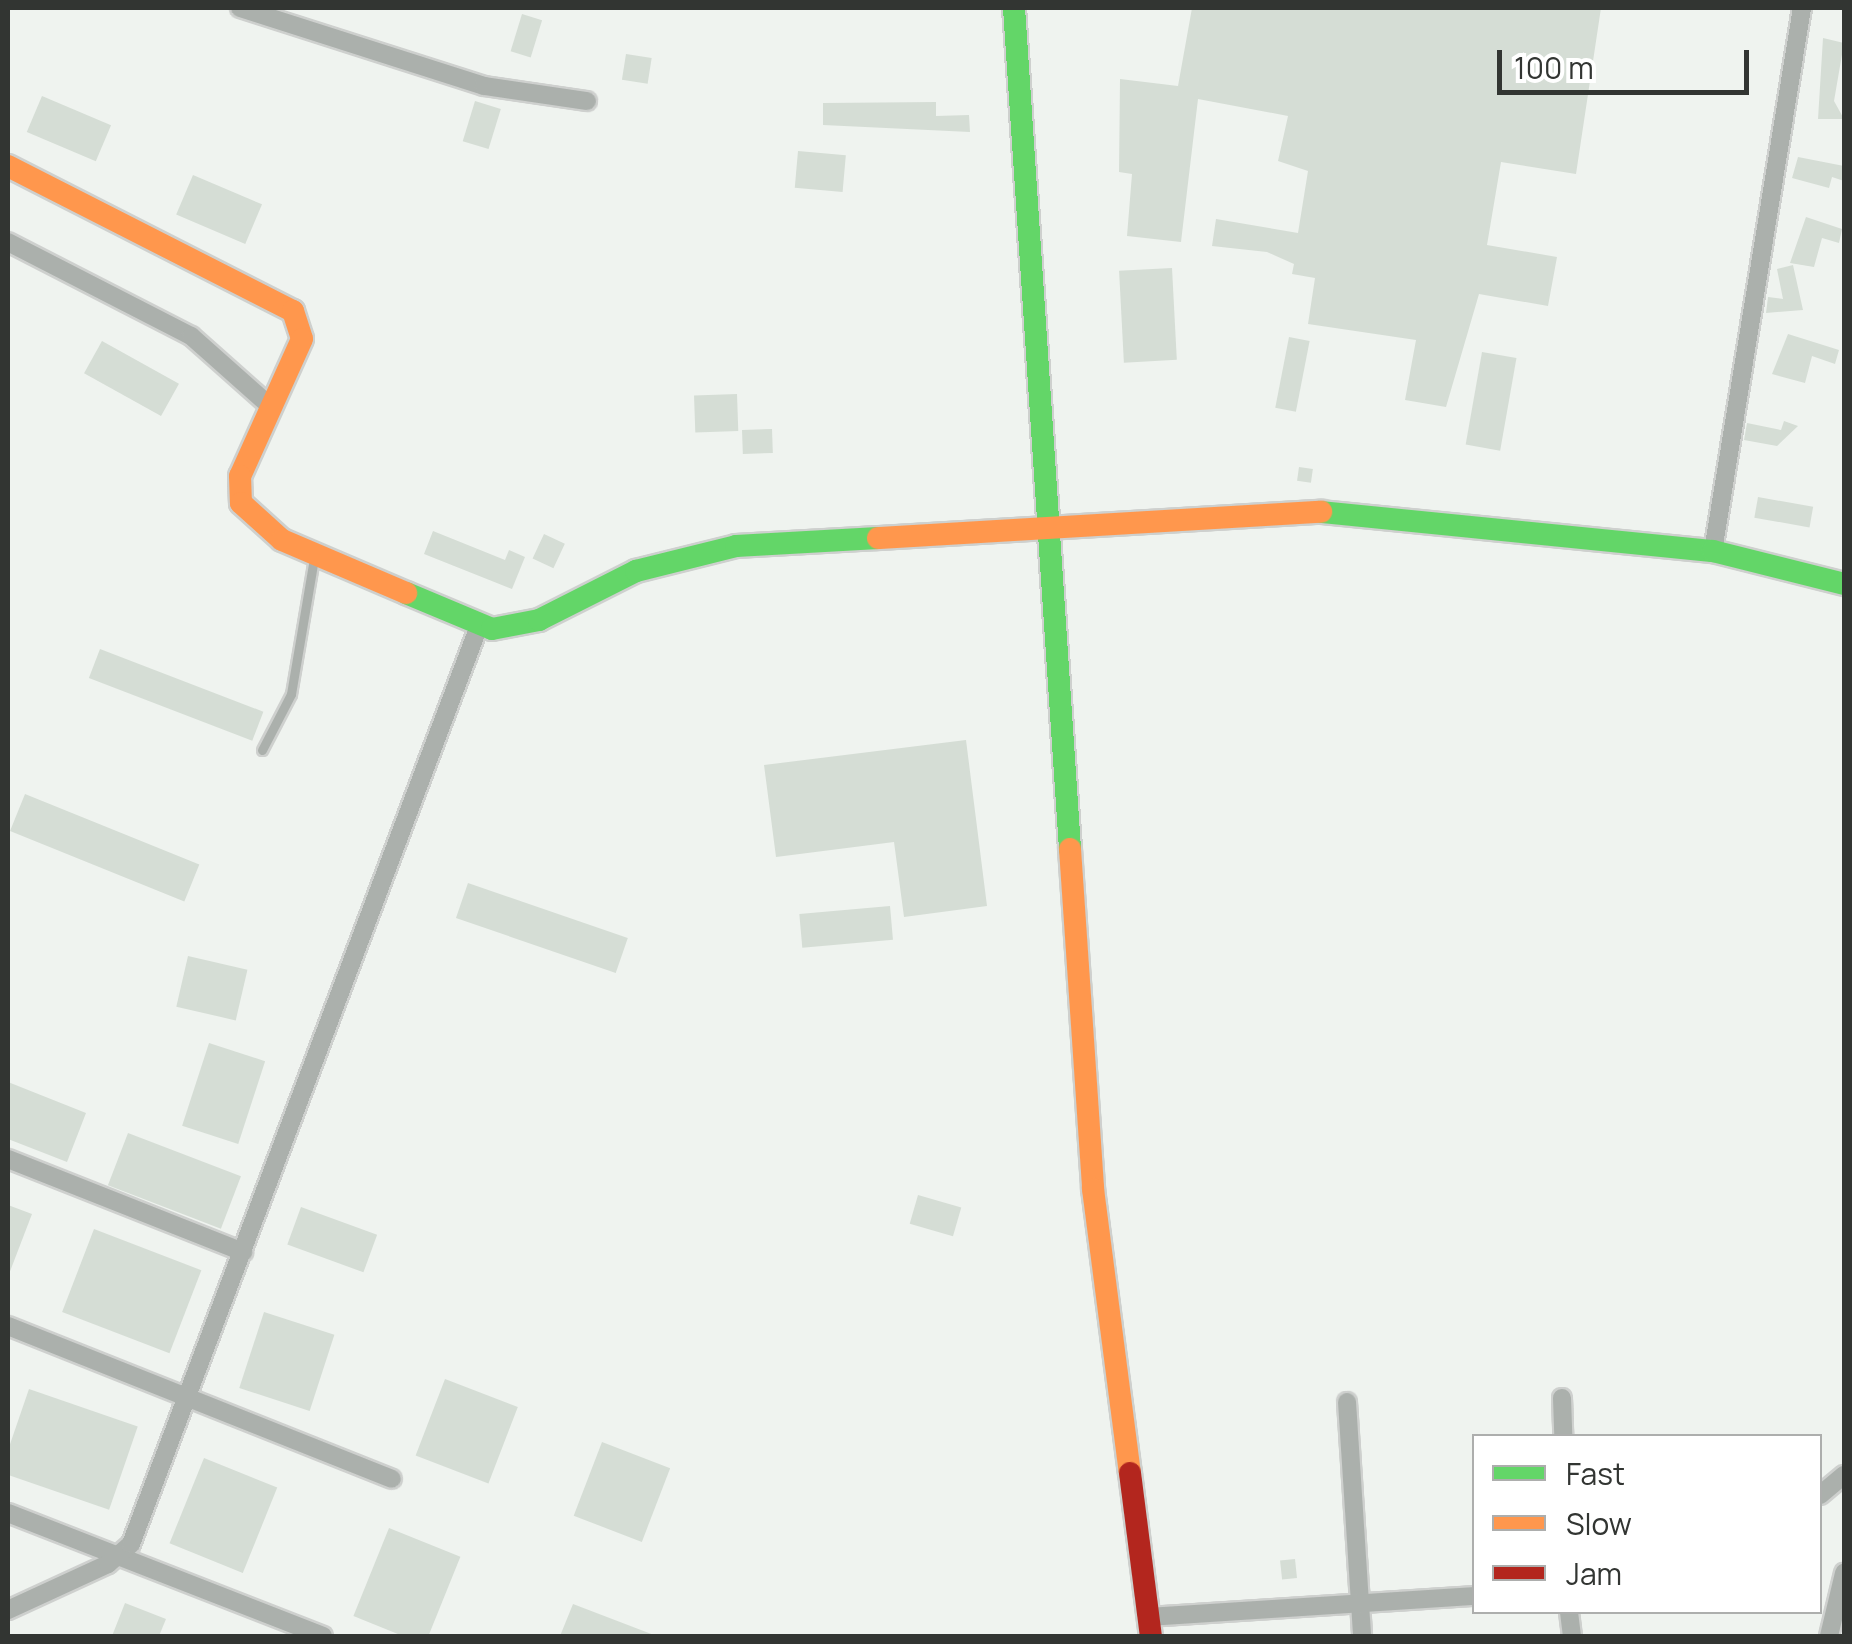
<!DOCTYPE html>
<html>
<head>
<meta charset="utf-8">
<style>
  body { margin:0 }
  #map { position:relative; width:1852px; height:1644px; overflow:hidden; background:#eff3ef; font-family:Manrope,sans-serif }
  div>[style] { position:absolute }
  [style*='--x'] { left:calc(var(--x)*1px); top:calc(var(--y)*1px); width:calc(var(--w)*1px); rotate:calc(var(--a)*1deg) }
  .building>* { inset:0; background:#d5ddd5; transform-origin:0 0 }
  .roads { filter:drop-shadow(2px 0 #ced0ce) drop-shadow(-2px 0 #ced0ce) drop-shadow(0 2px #ced0ce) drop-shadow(0 -2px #ced0ce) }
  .lane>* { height:9px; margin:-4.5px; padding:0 4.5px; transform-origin:4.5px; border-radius:4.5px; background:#abb0ac }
  .street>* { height:18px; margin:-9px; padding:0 9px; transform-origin:9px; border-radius:9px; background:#abb0ac }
  .fast>* { height:22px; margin:-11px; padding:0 11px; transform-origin:11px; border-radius:11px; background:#63d668 }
  .slow>* { height:22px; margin:-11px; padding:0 11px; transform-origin:11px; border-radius:11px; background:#ff974d }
  .jam>* { height:22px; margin:-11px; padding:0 11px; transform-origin:11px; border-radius:11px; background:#b3261e }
  span { translate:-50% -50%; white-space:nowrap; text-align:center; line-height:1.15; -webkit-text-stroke:10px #fff; paint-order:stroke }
  .frame { position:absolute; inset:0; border:10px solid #323532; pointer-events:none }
  .legend { position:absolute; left:1472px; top:1434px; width:350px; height:180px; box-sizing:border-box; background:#fff; border:2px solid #adaead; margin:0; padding:12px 18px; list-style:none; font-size:30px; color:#323532 }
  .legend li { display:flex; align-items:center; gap:20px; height:50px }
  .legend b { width:50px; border:2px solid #adaead }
  .scale { position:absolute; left:1497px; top:50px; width:252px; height:45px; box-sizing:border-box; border:5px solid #323532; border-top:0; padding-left:12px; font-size:30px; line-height:35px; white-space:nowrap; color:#323532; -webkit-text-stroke:8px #fff; paint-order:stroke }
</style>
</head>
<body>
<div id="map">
  <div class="building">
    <div style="clip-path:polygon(1192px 8px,1601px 8px,1576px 174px,1501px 162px,1487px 245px,1557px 257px,1548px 306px,1479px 294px,1446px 407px,1405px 400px,1416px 340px,1308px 324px,1315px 278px,1292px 274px,1294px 264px,1267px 252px,1212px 246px,1216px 219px,1298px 233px,1308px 171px,1278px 161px,1288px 116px,1198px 99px,1181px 242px,1127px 236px,1132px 174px,1119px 172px,1120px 79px,1178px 86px)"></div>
    <div style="left:522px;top:14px;width:21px;height:39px;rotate:17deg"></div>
    <div style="clip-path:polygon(1823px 38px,1844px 43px,1834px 101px,1844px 119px,1818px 119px)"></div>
    <div style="left:626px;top:54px;width:26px;height:26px;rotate:9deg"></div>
    <div style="left:42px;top:96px;width:75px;height:39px;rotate:23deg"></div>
    <div style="left:475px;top:101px;width:27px;height:42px;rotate:17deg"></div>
    <div style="clip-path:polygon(936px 102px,936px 116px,969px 115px,970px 132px,823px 125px,823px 103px)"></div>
    <div style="left:798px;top:151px;width:48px;height:37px;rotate:5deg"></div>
    <div style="clip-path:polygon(1798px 157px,1844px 166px,1844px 181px,1832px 177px,1829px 188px,1792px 178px)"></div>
    <div style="left:193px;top:175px;width:75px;height:43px;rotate:23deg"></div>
    <div style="clip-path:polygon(1806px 217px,1842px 229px,1839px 243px,1822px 238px,1814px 267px,1790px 263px)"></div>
    <div style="clip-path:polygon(1793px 265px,1803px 310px,1766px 313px,1768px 297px,1783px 299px,1777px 269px)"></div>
    <div style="left:1172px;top:268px;width:92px;height:53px;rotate:87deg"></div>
    <div style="clip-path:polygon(1788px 334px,1839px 350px,1835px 364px,1812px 356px,1805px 383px,1772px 374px)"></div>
    <div style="left:1289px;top:337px;width:21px;height:72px;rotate:11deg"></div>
    <div style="left:102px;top:341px;width:88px;height:37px;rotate:29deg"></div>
    <div style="left:1482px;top:352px;width:35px;height:94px;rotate:10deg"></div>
    <div style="left:737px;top:394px;width:37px;height:43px;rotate:88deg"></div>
    <div style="clip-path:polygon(1784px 421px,1798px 426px,1777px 446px,1744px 440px,1747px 423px,1781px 430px)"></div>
    <div style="left:772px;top:429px;width:24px;height:30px;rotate:88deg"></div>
    <div style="left:1299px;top:467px;width:14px;height:14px;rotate:8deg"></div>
    <div style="left:1758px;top:497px;width:56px;height:21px;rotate:10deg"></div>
    <div style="clip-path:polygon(433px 531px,505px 560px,509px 550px,525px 557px,512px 589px,424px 554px)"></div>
    <div style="left:544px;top:534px;width:23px;height:27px;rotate:25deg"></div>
    <div style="left:100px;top:649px;width:175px;height:31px;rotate:21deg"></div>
    <div style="clip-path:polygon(966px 740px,987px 906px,904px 917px,894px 842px,776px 857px,764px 765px)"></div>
    <div style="left:25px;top:794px;width:188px;height:40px;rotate:22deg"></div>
    <div style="left:468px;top:883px;width:169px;height:37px;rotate:19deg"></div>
    <div style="left:890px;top:906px;width:34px;height:91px;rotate:85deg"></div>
    <div style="left:188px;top:956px;width:61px;height:52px;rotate:13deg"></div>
    <div style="left:209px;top:1043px;width:59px;height:87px;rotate:18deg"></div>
    <div style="clip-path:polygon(8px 1082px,86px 1113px,67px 1162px,8px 1139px)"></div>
    <div style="left:128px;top:1133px;width:121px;height:56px;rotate:21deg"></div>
    <div style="left:918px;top:1195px;width:45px;height:30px;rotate:16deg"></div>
    <div style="clip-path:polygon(8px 1205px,32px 1214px,9px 1274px,8px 1274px)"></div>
    <div style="left:301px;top:1207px;width:81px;height:40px;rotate:20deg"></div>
    <div style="left:94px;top:1229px;width:115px;height:89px;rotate:21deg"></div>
    <div style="left:264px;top:1312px;width:74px;height:80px;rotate:18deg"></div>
    <div style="left:445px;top:1379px;width:78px;height:82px;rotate:21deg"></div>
    <div style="left:29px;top:1389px;width:115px;height:88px;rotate:19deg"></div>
    <div style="left:602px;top:1442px;width:73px;height:79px;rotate:21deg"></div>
    <div style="left:204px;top:1458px;width:79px;height:92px;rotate:22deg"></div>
    <div style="left:389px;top:1528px;width:77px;height:95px;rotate:22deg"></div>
    <div style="left:1295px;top:1559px;width:19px;height:15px;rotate:84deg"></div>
    <div style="clip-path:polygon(125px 1603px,166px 1619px,159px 1636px,112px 1636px)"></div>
    <div style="clip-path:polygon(573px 1604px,654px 1635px,654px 1636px,560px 1636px)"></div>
  </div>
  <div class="roads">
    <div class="lane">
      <div style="--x:262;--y:750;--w:63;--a:-62.6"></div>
      <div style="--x:291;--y:694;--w:138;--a:-80.4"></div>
    </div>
    <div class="street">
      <div style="--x:240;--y:8;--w:256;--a:17.7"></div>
      <div style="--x:484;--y:86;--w:104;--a:8.3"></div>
      <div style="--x:8;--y:242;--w:206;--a:27.2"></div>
      <div style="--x:191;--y:336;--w:107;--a:41.6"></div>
      <div style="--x:1713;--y:551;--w:550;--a:-80.69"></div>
      <div style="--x:8;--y:1159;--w:253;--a:21.6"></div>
      <div style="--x:8;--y:1326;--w:413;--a:21.7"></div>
      <div style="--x:1562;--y:1398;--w:38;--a:88"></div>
      <div style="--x:1347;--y:1402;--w:234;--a:86.3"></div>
      <div style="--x:1820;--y:1495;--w:31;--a:-40"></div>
      <div style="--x:8;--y:1513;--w:338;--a:21.3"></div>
      <div style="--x:8;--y:1610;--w:110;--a:-24.7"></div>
      <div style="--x:108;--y:1564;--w:30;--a:-41"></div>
      <div style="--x:131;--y:1544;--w:982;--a:-69.24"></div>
      <div style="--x:1569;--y:1612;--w:24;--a:83"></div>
      <div style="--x:1149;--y:1617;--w:326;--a:-3.7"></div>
      <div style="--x:1829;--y:1636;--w:65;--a:-76.6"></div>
    </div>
    <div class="fast">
      <div style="--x:1014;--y:8;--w:843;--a:86.19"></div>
      <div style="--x:1321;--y:512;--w:394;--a:5.7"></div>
      <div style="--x:1713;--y:551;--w:135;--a:14.1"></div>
      <div style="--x:406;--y:593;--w:93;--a:22.7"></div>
      <div style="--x:492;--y:629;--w:48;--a:-10.8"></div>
      <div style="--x:539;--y:620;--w:109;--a:-26.8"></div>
      <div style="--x:636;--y:571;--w:103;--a:-14"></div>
      <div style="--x:736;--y:546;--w:142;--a:-3.2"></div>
    </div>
    <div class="slow">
      <div style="--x:8;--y:166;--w:320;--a:27"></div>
      <div style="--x:293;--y:311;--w:29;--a:72"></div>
      <div style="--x:302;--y:339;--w:150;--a:114.3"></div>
      <div style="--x:240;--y:476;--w:27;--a:88"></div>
      <div style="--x:241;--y:503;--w:55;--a:42.1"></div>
      <div style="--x:282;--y:540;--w:135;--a:23.1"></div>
      <div style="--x:878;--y:538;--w:444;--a:-3.4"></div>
      <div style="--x:1070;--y:849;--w:341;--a:86.1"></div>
      <div style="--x:1093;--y:1189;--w:286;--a:82.6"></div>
    </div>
    <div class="jam">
      <div style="--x:1130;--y:1473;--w:164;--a:82.7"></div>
    </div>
  </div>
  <div class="frame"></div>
  <ul class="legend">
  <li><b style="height:12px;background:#63d668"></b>Fast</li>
  <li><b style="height:12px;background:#ff974d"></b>Slow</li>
  <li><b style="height:12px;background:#b3261e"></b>Jam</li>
  </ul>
  <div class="scale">100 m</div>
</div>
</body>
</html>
